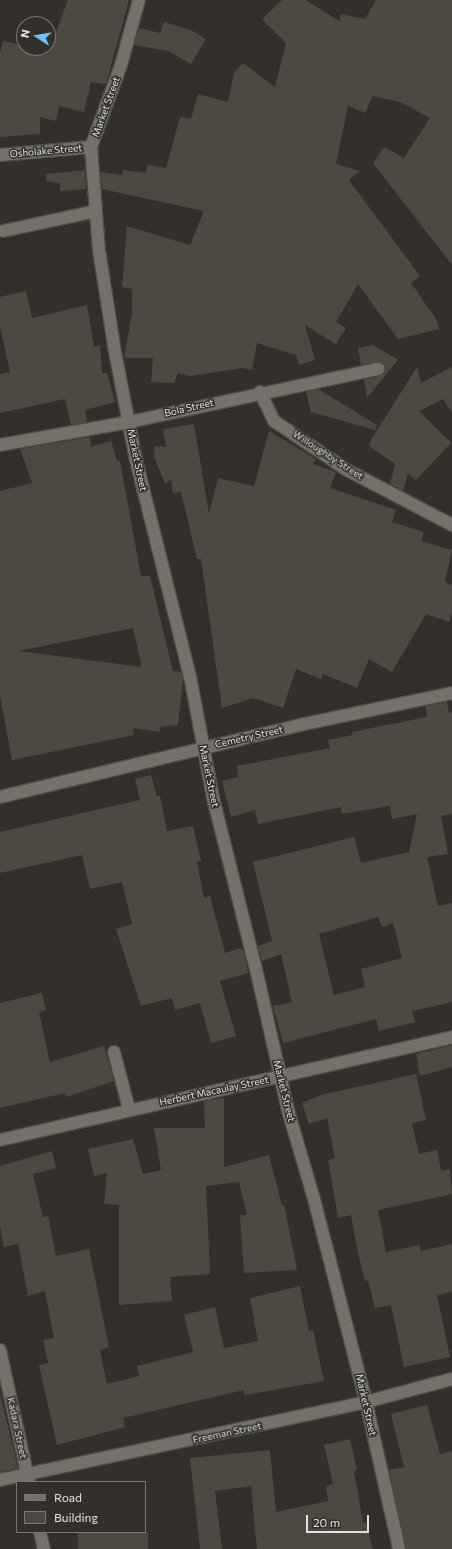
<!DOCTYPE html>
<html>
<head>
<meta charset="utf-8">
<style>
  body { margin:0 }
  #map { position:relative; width:452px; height:1549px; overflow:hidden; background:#33302b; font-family:Commissioner,sans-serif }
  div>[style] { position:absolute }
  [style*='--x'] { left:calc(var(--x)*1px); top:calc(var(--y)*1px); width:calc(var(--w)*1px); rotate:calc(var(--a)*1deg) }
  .building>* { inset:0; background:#4c4943; transform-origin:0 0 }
  .roads { filter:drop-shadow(1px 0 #4e4c48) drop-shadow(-1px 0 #4e4c48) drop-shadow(0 1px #4e4c48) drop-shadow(0 -1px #4e4c48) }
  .minor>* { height:12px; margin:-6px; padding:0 6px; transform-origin:6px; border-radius:6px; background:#73716a }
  span { translate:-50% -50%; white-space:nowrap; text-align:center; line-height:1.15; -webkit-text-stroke:3px #33302b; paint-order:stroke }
  .street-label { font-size:10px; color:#e2e1dd }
  .legend { position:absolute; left:16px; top:1481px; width:130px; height:52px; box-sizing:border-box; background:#33302b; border:1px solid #797772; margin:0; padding:5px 7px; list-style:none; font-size:12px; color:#e2e1dd }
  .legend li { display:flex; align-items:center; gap:8px; height:20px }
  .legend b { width:20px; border:1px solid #797772 }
  .north { position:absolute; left:16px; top:16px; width:40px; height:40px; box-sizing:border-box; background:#33302b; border:1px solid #797772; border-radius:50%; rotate:282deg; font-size:11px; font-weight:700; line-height:16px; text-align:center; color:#e2e1dd }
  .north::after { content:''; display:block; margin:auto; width:14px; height:18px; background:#70c1f4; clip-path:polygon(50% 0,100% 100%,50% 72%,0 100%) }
  .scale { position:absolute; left:306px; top:1515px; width:63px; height:18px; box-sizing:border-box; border:2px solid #e2e1dd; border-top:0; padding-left:5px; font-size:12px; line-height:14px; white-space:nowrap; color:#e2e1dd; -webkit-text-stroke:3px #33302b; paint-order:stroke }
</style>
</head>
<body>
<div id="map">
  <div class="building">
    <div style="clip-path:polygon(68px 0,129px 0,106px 84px,91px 82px,84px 112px,59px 106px,56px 121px,40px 117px,40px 134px,0 137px,0 53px,3px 41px,24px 45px,24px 48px,49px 51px)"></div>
    <div style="clip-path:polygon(282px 0,305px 0,340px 21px,341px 14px,365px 19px,376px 0,452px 0,452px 265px,373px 163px,384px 147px,404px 158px,430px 118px,400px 102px,373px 96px,365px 113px,348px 106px,336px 164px,360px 171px,349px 180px,420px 276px,411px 283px,436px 319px,439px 329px,398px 339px,358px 284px,336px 322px,346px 328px,336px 344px,305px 325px,315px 360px,299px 365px,296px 355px,257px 343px,252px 370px,243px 368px,190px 376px,178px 373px,174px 383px,151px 382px,153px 358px,124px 358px,132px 313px,132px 289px,122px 287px,127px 226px,190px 245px,204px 211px,102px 189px,100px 172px,122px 175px,123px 170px,146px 173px,147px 165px,166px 168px,180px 117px,191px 119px,198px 94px,228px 102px,234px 73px,243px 63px,275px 87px,286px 43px,262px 19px)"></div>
    <div style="clip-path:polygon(164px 22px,191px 30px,206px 39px,191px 64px,168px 51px,134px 45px,139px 28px,160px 33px)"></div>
    <div style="clip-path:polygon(85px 170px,86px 189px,60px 191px,60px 183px,46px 181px,46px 174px)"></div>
    <div style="clip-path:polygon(26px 291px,32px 318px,87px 305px,94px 347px,100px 345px,102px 373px,107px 373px,115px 402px,85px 410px,87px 422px,71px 425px,65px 399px,0 413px,0 374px,10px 372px,0 327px,0 297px)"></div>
    <div style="clip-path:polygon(373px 345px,398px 360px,367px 398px,364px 380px,380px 376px,385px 371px,384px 364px,380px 362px,361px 365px,358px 348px)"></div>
    <div style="clip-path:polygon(417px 367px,421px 383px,452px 367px,452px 412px,443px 399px,419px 411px,451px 443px,416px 480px,408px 474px,403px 491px,390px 484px,395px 464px,369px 446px,372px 438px)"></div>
    <div style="clip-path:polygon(318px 389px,377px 425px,375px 430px,311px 412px,306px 392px)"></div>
    <div style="clip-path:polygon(194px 424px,209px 514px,218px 478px,254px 486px,269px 431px,316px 459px,313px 464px,336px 472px,330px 488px,396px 510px,392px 522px,424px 532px,421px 541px,452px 550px,445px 582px,452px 585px,452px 613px,449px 622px,426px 614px,392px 672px,369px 659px,357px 688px,323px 674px,321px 679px,296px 669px,283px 708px,253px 698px,222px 708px,201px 559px,197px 559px,181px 492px,173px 493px,171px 480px,165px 483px,154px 457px,155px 446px,166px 447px,163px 429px)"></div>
    <div style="clip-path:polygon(evenodd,90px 437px,91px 447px,111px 441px,117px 461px,120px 461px,141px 576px,150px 576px,173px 671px,181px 672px,183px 678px,178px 725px,159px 727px,161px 732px,133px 728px,134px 735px,12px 760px,0 696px,0 491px,32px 483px,20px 449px,90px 437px,133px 628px,142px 667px,18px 651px,133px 628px)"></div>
    <div style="clip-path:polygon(evenodd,447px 702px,449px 713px,452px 712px,452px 814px,441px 816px,448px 854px,427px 857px,438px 906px,452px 903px,452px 1002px,412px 1011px,415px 1022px,379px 1031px,376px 1019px,283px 1043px,273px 1006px,292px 1002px,281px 954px,262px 961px,258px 946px,272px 941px,253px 862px,354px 837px,361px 863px,409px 852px,417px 814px,392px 819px,390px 806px,342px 814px,341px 807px,258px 824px,255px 810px,231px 817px,222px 781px,238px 777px,237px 766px,330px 748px,328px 740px,353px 735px,352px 732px,427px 717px,425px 706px,447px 702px,378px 917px,382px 927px,393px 923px,402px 958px,361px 969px,365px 987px,334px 995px,319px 934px,378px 917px)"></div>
    <div style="clip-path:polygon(151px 775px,157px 796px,160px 796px,167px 831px,193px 826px,201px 861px,197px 862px,204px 898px,210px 896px,225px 953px,241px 948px,244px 951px,248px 973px,220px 981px,236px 1036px,211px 1043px,200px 1003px,175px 1010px,172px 998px,141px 1006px,116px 929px,132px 924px,122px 882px,90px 889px,82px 855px,0 873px,0 832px,135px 801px,140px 800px,135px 779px)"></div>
    <div style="clip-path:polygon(42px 993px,46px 1010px,39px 1012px,50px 1062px,104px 1046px,114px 1081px,66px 1097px,65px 1093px,0 1108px,0 1003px)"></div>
    <div style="clip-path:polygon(452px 1045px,452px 1067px,420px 1076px,416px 1054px)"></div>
    <div style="clip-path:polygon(416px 1074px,426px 1120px,412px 1123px,419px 1154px,437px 1150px,441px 1171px,450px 1169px,452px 1194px,378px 1210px,386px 1252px,419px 1245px,421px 1251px,452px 1244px,452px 1292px,437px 1295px,450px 1357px,404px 1367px,391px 1305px,375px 1308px,368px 1280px,365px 1281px,358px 1253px,351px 1215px,338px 1218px,328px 1160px,335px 1158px,327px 1118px,309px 1124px,302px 1103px,321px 1095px)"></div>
    <div style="clip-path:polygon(224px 1098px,224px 1167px,269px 1155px,282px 1206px,284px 1205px,297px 1270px,244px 1273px,240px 1215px,247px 1215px,239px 1182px,206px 1186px,210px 1274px,170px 1277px,172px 1301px,119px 1305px,119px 1205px,104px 1204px,107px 1173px,94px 1176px,88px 1149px,133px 1139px,143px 1174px,161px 1170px,154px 1128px,205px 1128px,204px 1101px)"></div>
    <div style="clip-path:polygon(52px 1151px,56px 1168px,33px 1174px,43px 1217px,48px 1216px,56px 1256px,89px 1249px,109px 1347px,100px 1350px,107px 1384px,139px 1376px,137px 1366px,193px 1352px,184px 1315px,215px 1307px,224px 1348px,258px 1341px,250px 1298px,300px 1286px,309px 1331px,313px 1330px,324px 1381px,245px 1395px,244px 1390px,123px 1418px,125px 1427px,57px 1445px,39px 1365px,48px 1363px,43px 1340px,54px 1338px,45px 1291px,28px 1296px,18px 1244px,4px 1247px,0 1227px,0 1166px)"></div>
    <div style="clip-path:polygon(0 1394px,18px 1468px,0 1472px)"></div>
    <div style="clip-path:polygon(427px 1405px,440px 1454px,452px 1451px,452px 1549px,406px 1549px,389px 1470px,404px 1467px,391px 1414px)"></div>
    <div style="clip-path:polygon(350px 1439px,357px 1470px,354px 1471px,363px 1523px,366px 1522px,373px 1549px,257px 1549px,251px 1486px,215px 1491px,222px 1549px,200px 1549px,190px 1458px,270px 1450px,276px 1512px,328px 1501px,326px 1486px,333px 1484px,324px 1445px)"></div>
    <div style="left:78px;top:1532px;width:70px;height:17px"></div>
  </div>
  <div class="roads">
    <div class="minor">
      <div style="--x:139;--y:0;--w:67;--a:105.5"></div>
      <div style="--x:121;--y:65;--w:87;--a:110.1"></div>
      <div style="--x:91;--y:147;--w:103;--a:85.6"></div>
      <div style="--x:99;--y:250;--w:103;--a:81.1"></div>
      <div style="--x:115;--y:352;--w:110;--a:79"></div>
      <div style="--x:136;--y:460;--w:223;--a:76"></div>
      <div style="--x:190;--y:676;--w:124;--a:79.3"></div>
      <div style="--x:213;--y:798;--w:176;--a:75.9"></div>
      <div style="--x:256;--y:969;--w:149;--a:77.2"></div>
      <div style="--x:289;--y:1114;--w:89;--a:73.6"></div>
      <div style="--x:314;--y:1199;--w:210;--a:75.6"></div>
      <div style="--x:366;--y:1402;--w:151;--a:77.3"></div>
      <div style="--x:0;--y:155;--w:91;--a:-5"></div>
      <div style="--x:3;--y:231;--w:95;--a:-12.1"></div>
      <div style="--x:260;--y:392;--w:32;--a:64"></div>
      <div style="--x:274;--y:421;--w:88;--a:33.9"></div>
      <div style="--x:347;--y:470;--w:119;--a:27.6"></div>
      <div style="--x:0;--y:445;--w:131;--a:-10.1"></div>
      <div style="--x:129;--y:422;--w:255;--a:-12"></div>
      <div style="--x:0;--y:797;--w:309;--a:-13.5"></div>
      <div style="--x:300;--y:725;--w:155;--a:-11.9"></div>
      <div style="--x:114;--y:1052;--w:59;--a:75.3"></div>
      <div style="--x:0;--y:1140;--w:464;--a:-12.8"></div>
      <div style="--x:0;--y:1350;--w:135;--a:77.6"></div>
      <div style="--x:0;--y:1480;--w:374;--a:-12"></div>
      <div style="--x:366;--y:1402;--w:89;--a:-15"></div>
      <div style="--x:40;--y:1532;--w:17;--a:77"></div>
    </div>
  </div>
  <div class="street-label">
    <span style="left:106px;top:107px;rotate:-70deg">Market Street</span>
    <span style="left:46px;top:151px;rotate:-5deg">Osholake Street</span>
    <span style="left:189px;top:408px;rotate:-13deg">Bola Street</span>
    <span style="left:328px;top:455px;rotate:33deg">Willoughby Street</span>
    <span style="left:137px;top:460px;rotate:78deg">Market Street</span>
    <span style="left:249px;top:737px;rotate:-13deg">Cemetry Street</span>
    <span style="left:209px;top:776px;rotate:78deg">Market Street</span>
    <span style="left:214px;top:1091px;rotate:-12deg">Herbert Macaulay Street</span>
    <span style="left:284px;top:1091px;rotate:76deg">Market Street</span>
    <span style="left:366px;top:1405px;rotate:77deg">Market Street</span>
    <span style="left:17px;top:1428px;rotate:78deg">Kadara Street</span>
    <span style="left:227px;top:1433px;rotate:-12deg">Freeman Street</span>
  </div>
  <ul class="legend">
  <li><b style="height:5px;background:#73716a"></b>Road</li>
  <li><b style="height:11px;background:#4c4943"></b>Building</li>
  </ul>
  <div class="north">N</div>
  <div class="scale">20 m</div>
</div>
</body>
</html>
